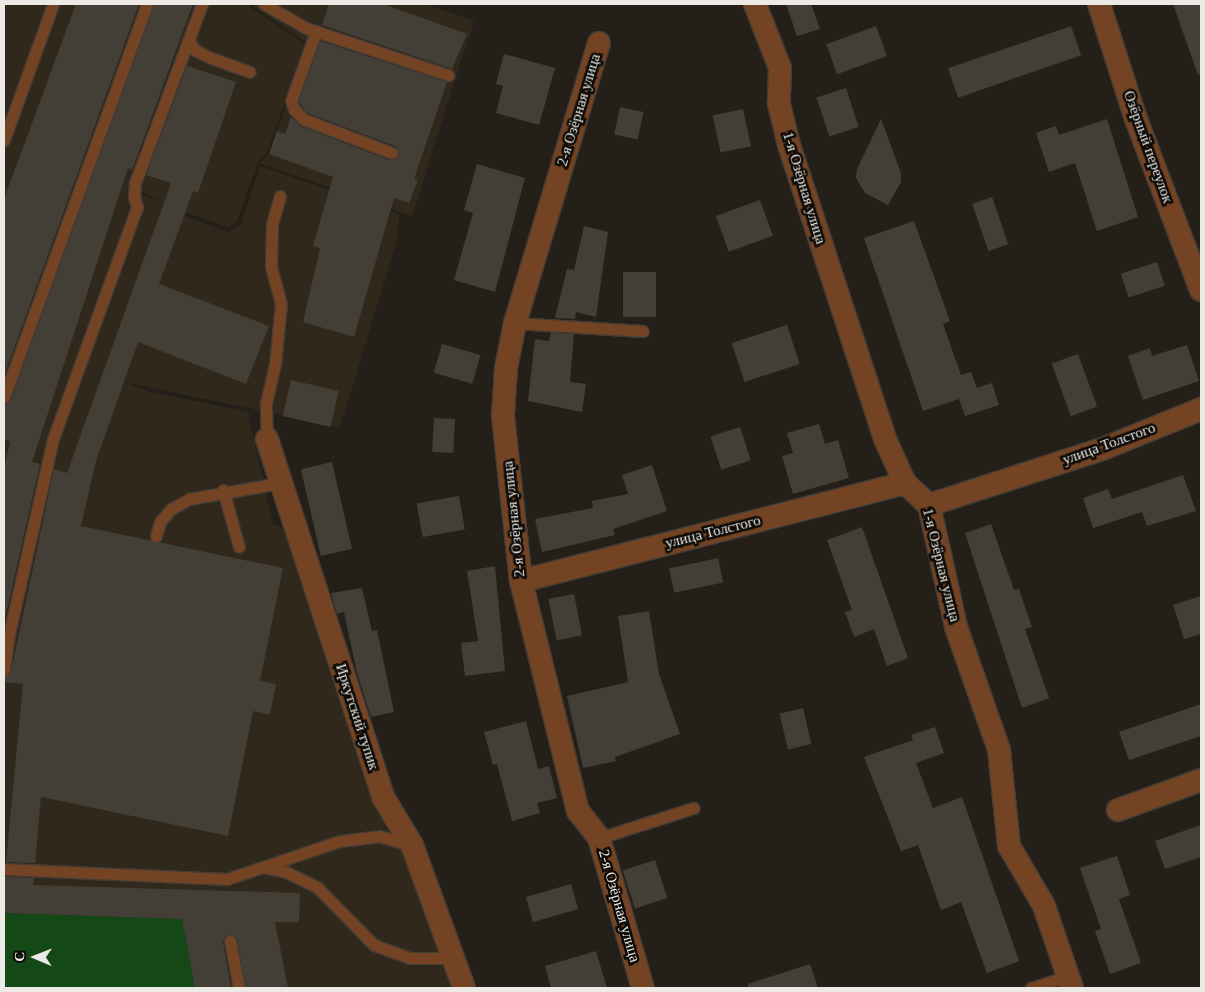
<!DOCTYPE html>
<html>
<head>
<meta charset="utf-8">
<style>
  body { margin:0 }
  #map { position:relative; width:1205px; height:992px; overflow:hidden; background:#242019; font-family:Georgia,serif }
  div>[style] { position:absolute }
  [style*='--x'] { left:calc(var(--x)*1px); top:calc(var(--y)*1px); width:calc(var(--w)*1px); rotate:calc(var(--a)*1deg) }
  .built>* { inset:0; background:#2f281b }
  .green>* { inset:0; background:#144817 }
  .building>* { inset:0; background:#433f37; transform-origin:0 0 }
  .roads { filter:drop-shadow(1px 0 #403c36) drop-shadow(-1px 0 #403c36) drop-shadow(0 1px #403c36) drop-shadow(0 -1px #403c36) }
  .lane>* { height:11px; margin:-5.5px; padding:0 5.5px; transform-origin:5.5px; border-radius:5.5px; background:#734324 }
  .street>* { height:22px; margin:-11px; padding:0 11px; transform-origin:11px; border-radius:11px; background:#734324 }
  span { translate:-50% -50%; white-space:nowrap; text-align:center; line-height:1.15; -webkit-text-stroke:5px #0c0a07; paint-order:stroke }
  .street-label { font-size:15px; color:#edeae6 }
  .frame { position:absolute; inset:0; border:5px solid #edeae6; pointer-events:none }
  .north { position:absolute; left:10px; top:932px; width:50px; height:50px; -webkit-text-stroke:4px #0c0a07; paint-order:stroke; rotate:271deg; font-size:14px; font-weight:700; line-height:20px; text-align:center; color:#edeae6 }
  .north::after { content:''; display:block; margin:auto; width:18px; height:22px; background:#edeae6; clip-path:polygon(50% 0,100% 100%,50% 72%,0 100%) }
</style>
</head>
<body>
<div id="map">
  <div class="built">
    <div style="clip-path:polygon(4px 4px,205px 4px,139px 183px,140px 194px,164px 202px,142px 192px,141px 183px,207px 4px,246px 4px,305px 44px,267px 153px,258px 162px,237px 221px,229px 228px,186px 212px,184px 216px,229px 232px,241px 224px,260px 166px,399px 214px,398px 237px,340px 427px,124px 382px,147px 391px,248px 412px,273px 525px,288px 529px,454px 988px,4px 988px)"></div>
    <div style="clip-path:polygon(254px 4px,424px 4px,474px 21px,412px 216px,259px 163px,269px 154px,307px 43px,253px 6px)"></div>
  </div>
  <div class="green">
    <div style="clip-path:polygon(4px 913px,182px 919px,195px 988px,4px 988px)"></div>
  </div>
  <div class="building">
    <div style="clip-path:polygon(76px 4px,139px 4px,4px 376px,4px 199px)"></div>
    <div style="clip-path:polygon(154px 4px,193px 4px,132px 170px,128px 168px,32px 462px,40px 464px,4px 623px,4px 469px,10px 441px,4px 440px,4px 404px,11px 400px)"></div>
    <div style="clip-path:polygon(329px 4px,383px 4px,467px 34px,452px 69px,322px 25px)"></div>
    <div style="clip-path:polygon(786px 4px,811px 4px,820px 29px,797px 36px)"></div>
    <div style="clip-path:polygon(1173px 4px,1201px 4px,1201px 74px,1198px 75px)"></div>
    <div style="left:876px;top:26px;width:32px;height:53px;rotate:70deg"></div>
    <div style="left:1071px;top:26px;width:31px;height:130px;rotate:71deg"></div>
    <div style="clip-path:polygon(320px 41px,447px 82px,414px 179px,418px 180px,409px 203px,394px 198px,354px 337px,303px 322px,320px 248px,313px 246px,333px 177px,269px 154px,277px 131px,285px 134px,291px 117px,300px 126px,389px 160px,396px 159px,399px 152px,395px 146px,307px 113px,301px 105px,299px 101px)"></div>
    <div style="clip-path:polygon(504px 54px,555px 68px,539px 125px,496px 113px,503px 86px,496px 84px)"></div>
    <div style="clip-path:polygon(187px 66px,236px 82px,198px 193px,193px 191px,159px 284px,269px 326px,246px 384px,138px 342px,96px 461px,81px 526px,283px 568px,260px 681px,276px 684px,270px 715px,253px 711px,228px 836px,41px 797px,35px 863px,6px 862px,23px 684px,4px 682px,4px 677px,11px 671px,54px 469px,67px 473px,171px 183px,146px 175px)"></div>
    <div style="left:846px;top:88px;width:41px;height:31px;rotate:72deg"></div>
    <div style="left:620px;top:107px;width:24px;height:28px;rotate:12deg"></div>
    <div style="left:743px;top:109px;width:38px;height:31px;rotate:78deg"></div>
    <div style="clip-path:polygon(881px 119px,901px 173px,901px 182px,888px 205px,865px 193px,856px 178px,857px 169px)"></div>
    <div style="clip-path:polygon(1107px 119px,1138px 217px,1097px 231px,1075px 163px,1049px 172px,1036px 133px,1056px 126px,1059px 135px)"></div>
    <div style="clip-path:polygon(477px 164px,525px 178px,495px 292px,454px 280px,473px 213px,464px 210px)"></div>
    <div style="left:992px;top:197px;width:50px;height:21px;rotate:71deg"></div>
    <div style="left:760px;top:200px;width:38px;height:47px;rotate:70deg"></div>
    <div style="clip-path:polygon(914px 221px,950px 321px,943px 324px,961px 375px,971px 372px,977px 388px,992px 383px,999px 405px,965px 416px,959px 399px,923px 411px,864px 238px)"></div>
    <div style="clip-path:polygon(584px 226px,608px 232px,596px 317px,576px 312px,575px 319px,555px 318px,567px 269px,574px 270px)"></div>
    <div style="left:1157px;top:262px;width:25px;height:38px;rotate:72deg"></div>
    <div style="left:656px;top:272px;width:45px;height:33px;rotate:90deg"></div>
    <div style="left:787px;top:325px;width:41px;height:58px;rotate:72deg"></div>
    <div style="clip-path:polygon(551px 333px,574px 334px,570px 382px,586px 384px,582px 412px,528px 401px,535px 339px,549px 341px)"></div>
    <div style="left:442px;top:344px;width:40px;height:30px;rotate:16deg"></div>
    <div style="clip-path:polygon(1187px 345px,1199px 381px,1143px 400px,1128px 356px,1150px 348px,1152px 356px)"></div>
    <div style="left:1078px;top:354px;width:56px;height:28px;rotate:70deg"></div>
    <div style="left:291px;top:380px;width:49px;height:37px;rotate:13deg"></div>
    <div style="left:434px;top:418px;width:21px;height:34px;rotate:3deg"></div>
    <div style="clip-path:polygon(819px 424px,825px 444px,838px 440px,849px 478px,793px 494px,782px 456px,793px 453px,787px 433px)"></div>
    <div style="left:740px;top:427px;width:35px;height:31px;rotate:72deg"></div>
    <div style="left:332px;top:462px;width:89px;height:32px;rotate:77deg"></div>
    <div style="clip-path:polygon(652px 465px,667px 511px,613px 529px,615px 535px,542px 552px,535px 519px,593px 508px,592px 501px,628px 494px,622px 475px)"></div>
    <div style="clip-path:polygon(1183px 475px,1196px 511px,1147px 526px,1142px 512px,1093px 528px,1083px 498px,1108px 489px,1112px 499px)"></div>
    <div style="left:459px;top:496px;width:34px;height:43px;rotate:80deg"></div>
    <div style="clip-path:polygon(991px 524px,1014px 590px,1019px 589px,1032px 627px,1025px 629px,1049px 698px,1022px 708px,965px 533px)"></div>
    <div style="clip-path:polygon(862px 527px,908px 658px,887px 666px,874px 629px,854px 637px,845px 612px,852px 610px,827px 540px)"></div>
    <div style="left:718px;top:558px;width:25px;height:50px;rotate:78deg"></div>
    <div style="clip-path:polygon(495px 566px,505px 671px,465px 676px,461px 643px,478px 641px,467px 571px)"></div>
    <div style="clip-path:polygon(362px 588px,372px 631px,377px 630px,394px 712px,371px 717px,357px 673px,344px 612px,337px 614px,331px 593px)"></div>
    <div style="left:574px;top:594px;width:42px;height:26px;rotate:79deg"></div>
    <div style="clip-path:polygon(1201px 596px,1201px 634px,1184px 639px,1173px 605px)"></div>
    <div style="clip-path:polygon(649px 611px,659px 674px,680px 734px,615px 757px,616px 761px,583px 768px,567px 696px,628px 682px,618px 616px)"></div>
    <div style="clip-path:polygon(1201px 704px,1201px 736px,1129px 760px,1119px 732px)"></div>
    <div style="left:803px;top:708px;width:37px;height:24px;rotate:77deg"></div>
    <div style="clip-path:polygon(526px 721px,538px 769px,549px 766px,557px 798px,537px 803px,540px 813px,512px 821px,497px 764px,493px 765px,484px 732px)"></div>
    <div style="clip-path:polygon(935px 727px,944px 753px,916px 763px,933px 808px,962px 797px,1019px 961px,987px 973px,961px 902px,941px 910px,918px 845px,901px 851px,864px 757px,913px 740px,911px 735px)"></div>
    <div style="clip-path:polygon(1201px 825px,1201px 857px,1165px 869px,1155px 841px)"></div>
    <div style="clip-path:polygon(1117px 856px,1130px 895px,1119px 899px,1141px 963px,1110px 974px,1095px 931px,1101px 929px,1080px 868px)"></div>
    <div style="left:655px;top:860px;width:40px;height:34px;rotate:72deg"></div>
    <div style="clip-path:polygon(5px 877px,34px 878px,33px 885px,300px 893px,299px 922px,275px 922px,288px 988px,246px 988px,237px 940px,229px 934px,223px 942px,231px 988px,195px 988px,182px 919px,4px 913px)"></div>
    <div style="left:571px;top:884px;width:26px;height:47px;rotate:74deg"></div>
    <div style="clip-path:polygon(596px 951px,607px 988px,551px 988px,545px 966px)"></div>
    <div style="clip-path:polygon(810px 964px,818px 988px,748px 988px,748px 984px)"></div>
  </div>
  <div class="roads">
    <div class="lane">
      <div style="--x:264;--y:4;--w:48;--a:29.7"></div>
      <div style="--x:306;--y:28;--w:150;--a:18.3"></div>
      <div style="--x:316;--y:31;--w:74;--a:109.7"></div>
      <div style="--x:291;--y:101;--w:9;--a:69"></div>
      <div style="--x:294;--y:109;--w:13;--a:48"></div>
      <div style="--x:303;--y:119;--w:95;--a:20.9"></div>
      <div style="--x:188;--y:40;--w:12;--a:55"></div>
      <div style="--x:195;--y:50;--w:18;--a:27"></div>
      <div style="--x:211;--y:58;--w:41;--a:19.7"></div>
      <div style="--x:4;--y:140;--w:145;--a:-70.2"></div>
      <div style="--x:515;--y:323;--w:128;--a:3.6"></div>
      <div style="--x:4;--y:397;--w:418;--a:-70"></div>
      <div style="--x:267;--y:439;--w:36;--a:-92"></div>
      <div style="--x:266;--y:403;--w:40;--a:-77"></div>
      <div style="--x:275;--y:364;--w:60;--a:-84.3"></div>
      <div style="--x:281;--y:304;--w:39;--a:-105"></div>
      <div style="--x:271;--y:266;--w:42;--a:-88.6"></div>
      <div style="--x:272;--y:224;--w:29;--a:-74"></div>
      <div style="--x:223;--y:490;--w:59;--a:74.3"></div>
      <div style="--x:156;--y:536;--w:15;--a:-74"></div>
      <div style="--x:160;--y:522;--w:17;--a:-50"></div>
      <div style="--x:171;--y:509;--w:21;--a:-29"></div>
      <div style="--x:189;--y:499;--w:92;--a:-10"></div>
      <div style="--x:4;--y:670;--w:36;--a:-82"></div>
      <div style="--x:9;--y:634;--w:200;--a:-77.3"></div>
      <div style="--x:53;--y:439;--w:247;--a:-70.1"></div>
      <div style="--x:137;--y:207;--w:10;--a:-107"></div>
      <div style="--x:134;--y:197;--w:14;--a:-86"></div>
      <div style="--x:135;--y:183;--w:191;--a:-69.5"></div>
      <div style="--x:599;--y:838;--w:99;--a:-17.7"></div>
      <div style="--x:263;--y:867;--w:24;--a:12"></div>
      <div style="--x:286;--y:872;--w:34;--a:26"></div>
      <div style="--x:317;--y:887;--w:81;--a:45.5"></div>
      <div style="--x:374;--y:945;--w:37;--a:20"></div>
      <div style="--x:409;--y:958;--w:44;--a:0"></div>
      <div style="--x:4;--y:869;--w:223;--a:2.6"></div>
      <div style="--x:227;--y:879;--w:119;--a:-18.6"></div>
      <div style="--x:340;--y:841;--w:39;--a:-7"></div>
      <div style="--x:379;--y:836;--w:33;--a:16"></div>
      <div style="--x:230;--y:941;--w:48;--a:79.2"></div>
      <div style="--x:1031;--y:988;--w:39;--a:-18"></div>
    </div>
    <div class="street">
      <div style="--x:755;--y:4;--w:69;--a:68.7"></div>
      <div style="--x:780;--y:68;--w:36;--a:92"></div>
      <div style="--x:779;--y:104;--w:42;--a:76.3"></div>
      <div style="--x:789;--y:145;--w:309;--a:71.9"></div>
      <div style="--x:885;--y:439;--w:48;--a:65.6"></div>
      <div style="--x:905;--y:483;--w:33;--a:43"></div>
      <div style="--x:929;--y:505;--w:125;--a:77.5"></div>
      <div style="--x:956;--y:627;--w:130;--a:70.7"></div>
      <div style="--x:999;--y:750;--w:97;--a:84.1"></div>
      <div style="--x:1009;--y:846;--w:69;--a:59.7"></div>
      <div style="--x:1044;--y:906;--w:87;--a:71.1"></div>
      <div style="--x:1099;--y:4;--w:121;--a:72.2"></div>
      <div style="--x:1136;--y:119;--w:183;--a:69.2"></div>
      <div style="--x:599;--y:43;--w:292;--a:106.7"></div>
      <div style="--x:515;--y:323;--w:46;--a:101.3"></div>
      <div style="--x:506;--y:368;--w:48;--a:93.6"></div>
      <div style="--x:503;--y:416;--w:166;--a:83.8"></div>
      <div style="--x:521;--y:581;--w:237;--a:76.1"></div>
      <div style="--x:578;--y:811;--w:34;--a:52"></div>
      <div style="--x:599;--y:838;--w:156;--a:73.7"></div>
      <div style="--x:267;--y:439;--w:376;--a:72"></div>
      <div style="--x:383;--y:797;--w:56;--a:58.9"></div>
      <div style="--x:412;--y:845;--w:152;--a:70"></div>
      <div style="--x:929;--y:505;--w:185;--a:-17.9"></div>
      <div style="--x:1105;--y:448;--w:104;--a:-22.1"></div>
      <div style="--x:521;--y:581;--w:396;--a:-14.3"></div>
      <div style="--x:1118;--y:810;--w:88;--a:-19.9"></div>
    </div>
  </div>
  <div class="street-label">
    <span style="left:579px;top:110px;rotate:-73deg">2-я Озёрная улица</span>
    <span style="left:1148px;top:147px;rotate:70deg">Озёрный переулок</span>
    <span style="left:804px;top:188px;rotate:73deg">1-я Озёрная улица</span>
    <span style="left:1109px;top:444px;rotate:-20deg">улица Толстого</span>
    <span style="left:514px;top:519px;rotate:-96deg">2-я Озёрная улица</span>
    <span style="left:713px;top:532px;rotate:-14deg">улица Толстого</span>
    <span style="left:941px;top:565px;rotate:76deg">1-я Озёрная улица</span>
    <span style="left:357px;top:717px;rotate:72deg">Иркутский тупик</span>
    <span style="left:619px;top:906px;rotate:74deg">2-я Озёрная улица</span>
  </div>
  <div class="frame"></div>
  <div class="north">С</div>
</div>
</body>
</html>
